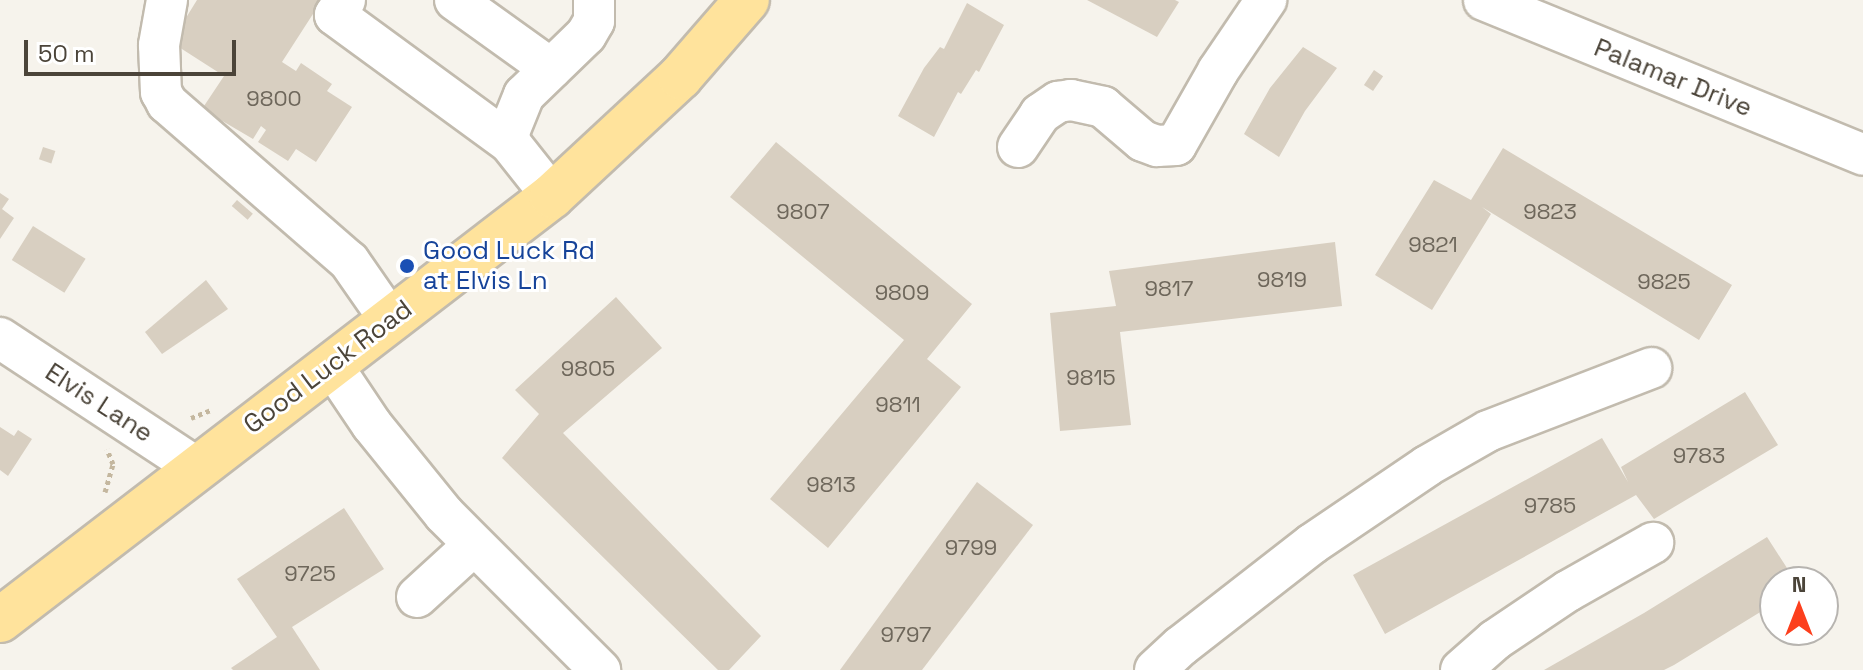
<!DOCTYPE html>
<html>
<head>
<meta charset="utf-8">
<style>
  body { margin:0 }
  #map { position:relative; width:1863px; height:670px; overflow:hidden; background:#f6f3ec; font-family:"Space Grotesk",sans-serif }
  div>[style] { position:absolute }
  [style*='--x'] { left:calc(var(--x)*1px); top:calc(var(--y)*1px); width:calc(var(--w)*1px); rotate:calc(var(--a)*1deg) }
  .building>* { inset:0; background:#d8cfc1; transform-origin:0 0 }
  .path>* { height:5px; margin-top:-2.5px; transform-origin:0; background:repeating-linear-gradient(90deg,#c4b79f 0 4px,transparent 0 8px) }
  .roads { filter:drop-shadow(2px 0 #c2bbae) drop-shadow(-2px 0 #c2bbae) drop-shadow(0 2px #c2bbae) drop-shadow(0 -2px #c2bbae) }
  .minor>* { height:40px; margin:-20px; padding:0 20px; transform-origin:20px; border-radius:20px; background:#fff }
  .major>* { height:44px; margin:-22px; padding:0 22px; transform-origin:22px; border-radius:22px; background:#ffe39c }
  .dots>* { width:22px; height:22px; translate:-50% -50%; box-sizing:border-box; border:4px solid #fff; border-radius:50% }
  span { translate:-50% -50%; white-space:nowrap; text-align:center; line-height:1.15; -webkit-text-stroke:6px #fff; paint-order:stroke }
  .number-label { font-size:22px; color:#6e675b }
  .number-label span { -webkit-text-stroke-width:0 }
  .street-label { font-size:26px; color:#4b4439 }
  .transit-label { font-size:26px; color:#164399 }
  .left { translate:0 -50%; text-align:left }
  .north { position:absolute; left:1759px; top:566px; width:80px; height:80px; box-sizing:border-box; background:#fff; border:2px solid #b7b4b0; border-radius:50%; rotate:0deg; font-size:22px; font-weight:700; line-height:32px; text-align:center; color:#4b4439 }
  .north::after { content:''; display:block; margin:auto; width:28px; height:36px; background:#fc3f1d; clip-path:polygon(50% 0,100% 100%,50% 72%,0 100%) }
  .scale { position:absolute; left:24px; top:40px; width:212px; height:36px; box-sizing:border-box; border:4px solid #4b4439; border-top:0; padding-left:10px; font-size:24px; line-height:28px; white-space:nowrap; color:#4b4439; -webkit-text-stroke:6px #fff; paint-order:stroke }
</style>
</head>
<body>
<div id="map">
  <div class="building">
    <div style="clip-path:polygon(197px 0,322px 0,282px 62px,296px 71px,301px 63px,332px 84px,327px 91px,352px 107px,316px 162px,296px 149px,288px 161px,258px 142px,266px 130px,261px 126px,253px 139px,202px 109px,224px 76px,171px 42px)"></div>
    <div style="clip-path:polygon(1087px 0,1175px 0,1179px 2px,1157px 37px)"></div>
    <div style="clip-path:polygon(967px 3px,1004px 25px,979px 72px,976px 70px,961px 94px,958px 92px,934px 137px,898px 116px,924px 68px,940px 47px,944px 49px)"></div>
    <div style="clip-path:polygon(1303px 47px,1337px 68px,1305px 111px,1279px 157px,1244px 134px,1270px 88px)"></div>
    <div style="left:1374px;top:70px;width:11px;height:18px;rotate:34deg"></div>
    <div style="clip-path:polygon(776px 142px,972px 304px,927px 359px,961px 387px,828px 548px,770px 499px,904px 340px,730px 197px)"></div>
    <div style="left:43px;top:147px;width:13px;height:13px;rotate:18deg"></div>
    <div style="clip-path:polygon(1503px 148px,1732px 285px,1699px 340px,1482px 207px,1491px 214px,1432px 310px,1375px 275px,1434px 180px,1471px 200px)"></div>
    <div style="clip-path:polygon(0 193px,9px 199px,2px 209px,14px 218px,0 239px)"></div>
    <div style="left:237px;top:200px;width:21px;height:8px;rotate:41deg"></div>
    <div style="left:33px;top:226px;width:62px;height:40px;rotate:32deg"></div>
    <div style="clip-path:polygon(1335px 242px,1342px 306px,1120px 332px,1131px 425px,1060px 431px,1050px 313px,1116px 306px,1109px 271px)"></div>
    <div style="clip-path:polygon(206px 280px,228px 309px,162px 354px,145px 332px)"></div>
    <div style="clip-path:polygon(616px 297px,662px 348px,563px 433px,761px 636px,729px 670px,718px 670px,502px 458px,539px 414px,515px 390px)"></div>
    <div style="clip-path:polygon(1745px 392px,1778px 445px,1654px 519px,1636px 495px,1385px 634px,1353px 575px,1602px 438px,1628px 482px,1621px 467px)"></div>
    <div style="clip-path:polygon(0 427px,14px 436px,18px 430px,32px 439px,8px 476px,0 470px)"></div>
    <div style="clip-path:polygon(977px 482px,1033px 525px,922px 670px,840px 670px)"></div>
    <div style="clip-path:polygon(344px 508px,384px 569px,292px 627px,320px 670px,233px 670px,231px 668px,277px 637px,237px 579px)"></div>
    <div style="clip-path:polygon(1767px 537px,1796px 582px,1775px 582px,1775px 603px,1674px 665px,1664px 670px,1544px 670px,1644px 613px)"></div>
  </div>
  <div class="path">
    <div style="--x:191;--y:418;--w:22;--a:-22"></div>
    <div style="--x:105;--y:492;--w:29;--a:-74"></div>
    <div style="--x:113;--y:464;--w:16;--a:-112"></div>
  </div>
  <div class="roads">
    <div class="minor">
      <div style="--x:167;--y:0;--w:46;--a:100.1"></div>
      <div style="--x:159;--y:45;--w:47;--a:87.6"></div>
      <div style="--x:161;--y:92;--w:13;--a:61"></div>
      <div style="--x:167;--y:103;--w:241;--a:41"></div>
      <div style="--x:349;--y:261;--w:72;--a:55.2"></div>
      <div style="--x:345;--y:0;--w:18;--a:124"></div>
      <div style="--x:335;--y:15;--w:217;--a:36.2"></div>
      <div style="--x:455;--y:0;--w:118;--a:35.7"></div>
      <div style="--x:1484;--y:0;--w:409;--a:22.2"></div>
      <div style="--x:1018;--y:147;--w:40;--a:-56"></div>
      <div style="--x:1040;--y:114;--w:22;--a:-34"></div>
      <div style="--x:1058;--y:102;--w:13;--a:-9"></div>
      <div style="--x:1071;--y:100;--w:33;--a:12"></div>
      <div style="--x:1103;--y:107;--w:52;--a:40.4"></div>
      <div style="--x:1143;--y:141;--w:15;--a:20"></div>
      <div style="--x:1157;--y:146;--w:19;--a:-3"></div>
      <div style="--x:1176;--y:145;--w:85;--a:-60.4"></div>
      <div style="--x:1218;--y:71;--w:86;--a:-55.9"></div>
      <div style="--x:552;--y:196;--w:68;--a:-128.4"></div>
      <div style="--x:510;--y:143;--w:11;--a:-95"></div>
      <div style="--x:509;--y:132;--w:40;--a:-68"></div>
      <div style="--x:524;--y:95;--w:86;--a:-44.1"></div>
      <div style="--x:586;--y:35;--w:16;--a:-60"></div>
      <div style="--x:594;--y:21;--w:21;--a:-90"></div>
      <div style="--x:0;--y:338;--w:236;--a:33.4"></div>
      <div style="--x:331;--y:364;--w:73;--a:56.1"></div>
      <div style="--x:372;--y:425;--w:114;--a:51"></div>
      <div style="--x:444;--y:514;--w:221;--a:45"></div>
      <div style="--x:417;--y:597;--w:77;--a:-42.4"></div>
      <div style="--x:1155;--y:670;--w:35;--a:-43"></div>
      <div style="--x:1181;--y:646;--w:166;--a:-37.9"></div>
      <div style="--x:1312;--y:544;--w:139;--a:-34.1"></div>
      <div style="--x:1427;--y:466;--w:70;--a:-29.8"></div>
      <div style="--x:1488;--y:431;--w:175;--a:-21.1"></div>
      <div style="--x:1461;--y:670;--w:45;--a:-41.4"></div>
      <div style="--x:1495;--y:640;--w:88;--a:-33.9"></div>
      <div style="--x:1568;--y:591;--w:98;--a:-29.5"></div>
    </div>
    <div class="major">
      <div style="--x:0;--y:620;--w:696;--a:-37.53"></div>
      <div style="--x:552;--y:196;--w:175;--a:-42.9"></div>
      <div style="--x:680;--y:77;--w:102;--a:-49"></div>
    </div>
  </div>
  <div class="dots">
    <div style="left:407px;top:266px;background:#1a4fb4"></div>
  </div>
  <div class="number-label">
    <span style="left:274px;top:99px">9800</span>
    <span style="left:803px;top:212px">9807</span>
    <span style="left:1550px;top:212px">9823</span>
    <span style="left:1433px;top:245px">9821</span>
    <span style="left:1282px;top:280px">9819</span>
    <span style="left:1664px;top:282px">9825</span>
    <span style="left:1169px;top:289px">9817</span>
    <span style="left:902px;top:293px">9809</span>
    <span style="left:588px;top:369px">9805</span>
    <span style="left:1091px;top:378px">9815</span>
    <span style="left:898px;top:405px">9811</span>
    <span style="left:1699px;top:456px">9783</span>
    <span style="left:831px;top:485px">9813</span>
    <span style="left:1550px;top:506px">9785</span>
    <span style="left:971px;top:548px">9799</span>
    <span style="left:310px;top:574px">9725</span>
    <span style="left:906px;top:635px">9797</span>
  </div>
  <div class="street-label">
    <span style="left:1673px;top:78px;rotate:22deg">Palamar Drive</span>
    <span style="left:328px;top:367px;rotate:-37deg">Good Luck Road</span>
    <span style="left:99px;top:403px;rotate:33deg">Elvis Lane</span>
  </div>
  <div class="transit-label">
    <span class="left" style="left:423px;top:266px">Good Luck Rd<br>at Elvis Ln</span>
  </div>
  <div class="north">N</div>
  <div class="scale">50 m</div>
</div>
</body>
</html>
